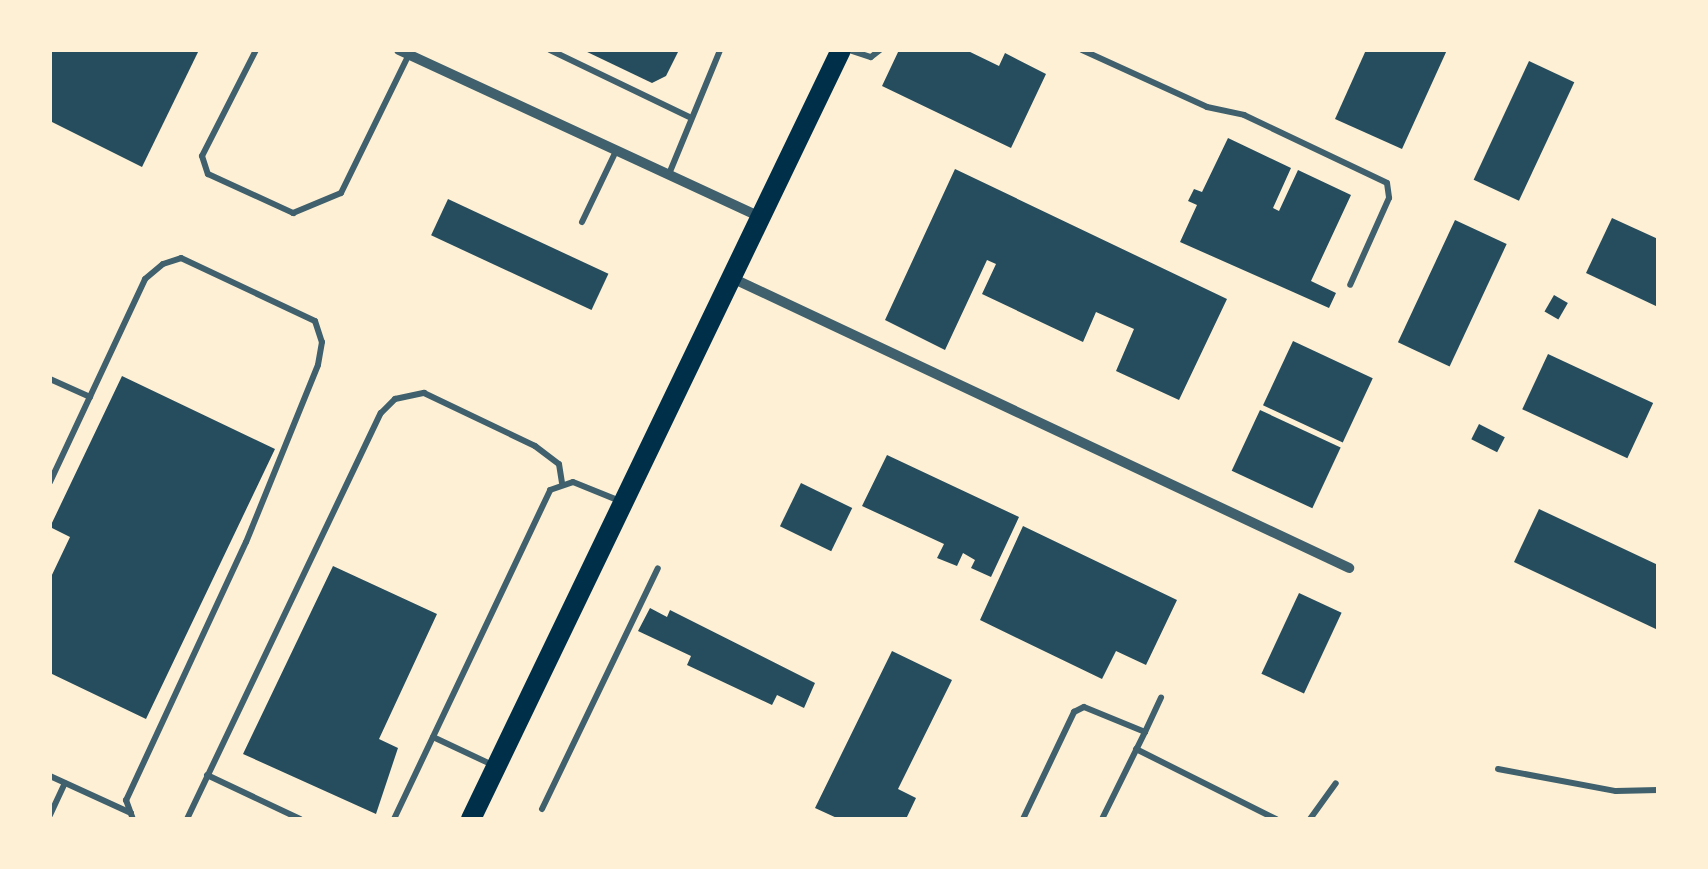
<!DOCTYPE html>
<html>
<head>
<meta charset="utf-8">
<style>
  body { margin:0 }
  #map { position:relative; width:1708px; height:869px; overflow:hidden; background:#fdf0d5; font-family:"Archivo Narrow",sans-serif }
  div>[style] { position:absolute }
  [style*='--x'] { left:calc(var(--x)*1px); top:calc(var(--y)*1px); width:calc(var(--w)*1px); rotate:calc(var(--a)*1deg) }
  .building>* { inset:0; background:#264d5e; transform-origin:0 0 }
  .service>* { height:6px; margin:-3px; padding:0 3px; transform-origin:3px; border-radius:3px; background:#3f606c }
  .minor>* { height:10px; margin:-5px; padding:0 5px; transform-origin:5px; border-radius:5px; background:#3f606c }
  .secondary>* { height:20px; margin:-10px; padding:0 10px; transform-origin:10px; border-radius:10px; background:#003049 }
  span { translate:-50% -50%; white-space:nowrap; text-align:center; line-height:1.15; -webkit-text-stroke:10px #fdf0d5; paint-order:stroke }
  .frame { position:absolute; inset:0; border:52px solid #fdf0d5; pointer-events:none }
</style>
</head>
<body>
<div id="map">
  <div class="building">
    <div style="clip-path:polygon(50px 50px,199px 50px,142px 167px,50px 121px)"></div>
    <div style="clip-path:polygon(583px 50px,679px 50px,666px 76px,652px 83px)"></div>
    <div style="clip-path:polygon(899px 50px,966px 50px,999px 66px,1005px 53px,1046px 74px,1011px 148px,882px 86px)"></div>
    <div style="clip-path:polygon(1366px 50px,1447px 50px,1402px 149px,1335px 119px)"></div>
    <div style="left:1529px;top:61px;width:50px;height:131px;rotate:25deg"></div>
    <div style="clip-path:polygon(1228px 138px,1291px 168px,1273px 208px,1279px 211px,1298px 170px,1351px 195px,1311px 281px,1336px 293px,1329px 308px,1180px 242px,1197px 205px,1188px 201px,1194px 189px,1202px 192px)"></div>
    <div style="clip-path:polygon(955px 169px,1227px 299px,1179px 400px,1116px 371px,1134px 329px,1096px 312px,1083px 342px,982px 294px,996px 264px,987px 260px,945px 350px,885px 320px)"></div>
    <div style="left:448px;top:199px;width:177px;height:40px;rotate:25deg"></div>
    <div style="clip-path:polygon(1612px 218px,1658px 239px,1658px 307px,1586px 273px)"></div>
    <div style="left:1455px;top:220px;width:57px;height:135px;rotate:25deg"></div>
    <div style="left:1554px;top:295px;width:16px;height:19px;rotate:30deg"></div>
    <div style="left:1293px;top:341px;width:88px;height:71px;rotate:25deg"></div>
    <div style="left:1548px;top:354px;width:116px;height:61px;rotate:25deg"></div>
    <div style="clip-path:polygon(122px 376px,275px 449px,146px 719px,50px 673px,50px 579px,70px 537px,50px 527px)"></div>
    <div style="left:1260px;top:410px;width:89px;height:67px;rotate:25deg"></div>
    <div style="left:1479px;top:424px;width:29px;height:17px;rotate:27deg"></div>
    <div style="clip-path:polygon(887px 455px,1019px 517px,991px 577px,971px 568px,975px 560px,963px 553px,957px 566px,937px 558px,944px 544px,862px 506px)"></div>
    <div style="left:801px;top:483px;width:57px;height:48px;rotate:26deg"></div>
    <div style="clip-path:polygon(1539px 509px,1658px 565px,1658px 630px,1514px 562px)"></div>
    <div style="clip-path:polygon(1023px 526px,1177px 600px,1146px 665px,1116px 651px,1102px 679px,980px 620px)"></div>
    <div style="clip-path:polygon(333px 566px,437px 614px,379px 739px,398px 748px,376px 814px,243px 754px)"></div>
    <div style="left:1299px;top:593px;width:47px;height:89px;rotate:25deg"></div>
    <div style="clip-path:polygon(650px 608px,667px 617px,670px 610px,815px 683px,804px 708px,777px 695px,772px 705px,687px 665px,691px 656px,638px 631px)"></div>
    <div style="clip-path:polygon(892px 651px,952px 680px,898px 789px,916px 798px,906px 819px,839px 819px,815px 808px)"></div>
  </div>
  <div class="service">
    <div style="--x:256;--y:50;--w:119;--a:117"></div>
    <div style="--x:202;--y:156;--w:19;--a:72"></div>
    <div style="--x:208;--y:174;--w:94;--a:24.6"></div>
    <div style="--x:293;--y:213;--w:52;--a:-22.6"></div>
    <div style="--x:341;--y:193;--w:159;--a:-63.9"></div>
    <div style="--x:550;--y:50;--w:154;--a:25.7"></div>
    <div style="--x:849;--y:50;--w:23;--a:18"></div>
    <div style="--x:871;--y:57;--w:11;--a:-38"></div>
    <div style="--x:1082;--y:50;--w:137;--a:24.5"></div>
    <div style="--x:1207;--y:107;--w:38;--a:12"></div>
    <div style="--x:1244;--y:115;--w:158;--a:25.4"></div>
    <div style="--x:1387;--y:183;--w:15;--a:82"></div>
    <div style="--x:1389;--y:198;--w:95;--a:114.1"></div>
    <div style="--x:669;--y:174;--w:134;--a:-67.6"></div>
    <div style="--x:582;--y:222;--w:79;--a:-64.4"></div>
    <div style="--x:50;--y:379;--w:44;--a:24.2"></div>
    <div style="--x:50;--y:482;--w:224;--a:-64.9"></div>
    <div style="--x:145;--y:279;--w:23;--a:-40"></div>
    <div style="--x:163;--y:264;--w:19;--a:-18"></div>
    <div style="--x:181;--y:258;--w:148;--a:25.2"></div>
    <div style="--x:315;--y:321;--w:22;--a:72"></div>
    <div style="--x:322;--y:342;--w:23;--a:100"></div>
    <div style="--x:318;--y:365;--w:191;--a:112.1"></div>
    <div style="--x:246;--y:542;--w:285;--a:114.9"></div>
    <div style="--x:126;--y:800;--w:20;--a:70"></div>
    <div style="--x:1145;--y:732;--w:38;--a:-65"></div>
    <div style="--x:433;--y:737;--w:68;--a:25.1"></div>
    <div style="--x:1136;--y:749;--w:157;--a:26.6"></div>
    <div style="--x:1498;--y:769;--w:120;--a:10.6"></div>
    <div style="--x:1616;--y:791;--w:42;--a:-1.4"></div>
    <div style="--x:207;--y:775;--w:103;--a:25.3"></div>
    <div style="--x:50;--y:776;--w:89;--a:24.6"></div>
    <div style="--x:542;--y:809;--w:267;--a:-64.3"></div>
    <div style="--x:50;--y:815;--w:35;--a:-65"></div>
    <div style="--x:187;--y:819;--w:450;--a:-64.5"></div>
    <div style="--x:381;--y:413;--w:20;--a:-45"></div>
    <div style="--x:395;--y:399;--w:30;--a:-12"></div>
    <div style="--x:424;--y:393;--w:123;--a:25.5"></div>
    <div style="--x:535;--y:446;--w:30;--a:37"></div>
    <div style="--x:559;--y:464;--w:19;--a:81"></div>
    <div style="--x:394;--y:819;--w:364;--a:-64.6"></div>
    <div style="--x:550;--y:490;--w:24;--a:-19"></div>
    <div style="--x:573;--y:482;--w:51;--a:22"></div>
    <div style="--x:1023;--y:819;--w:119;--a:-64.5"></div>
    <div style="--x:1074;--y:712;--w:11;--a:-27"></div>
    <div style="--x:1084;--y:707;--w:66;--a:22.3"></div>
    <div style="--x:1145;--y:732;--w:97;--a:116.3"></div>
    <div style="--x:1310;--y:819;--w:44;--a:-54.2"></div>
  </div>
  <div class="minor">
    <div style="--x:399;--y:50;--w:398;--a:24.8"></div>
    <div style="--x:732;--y:278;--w:682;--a:25.17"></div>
  </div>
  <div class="secondary">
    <div style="--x:471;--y:819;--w:853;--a:-64.31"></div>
  </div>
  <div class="frame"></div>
</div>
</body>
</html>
